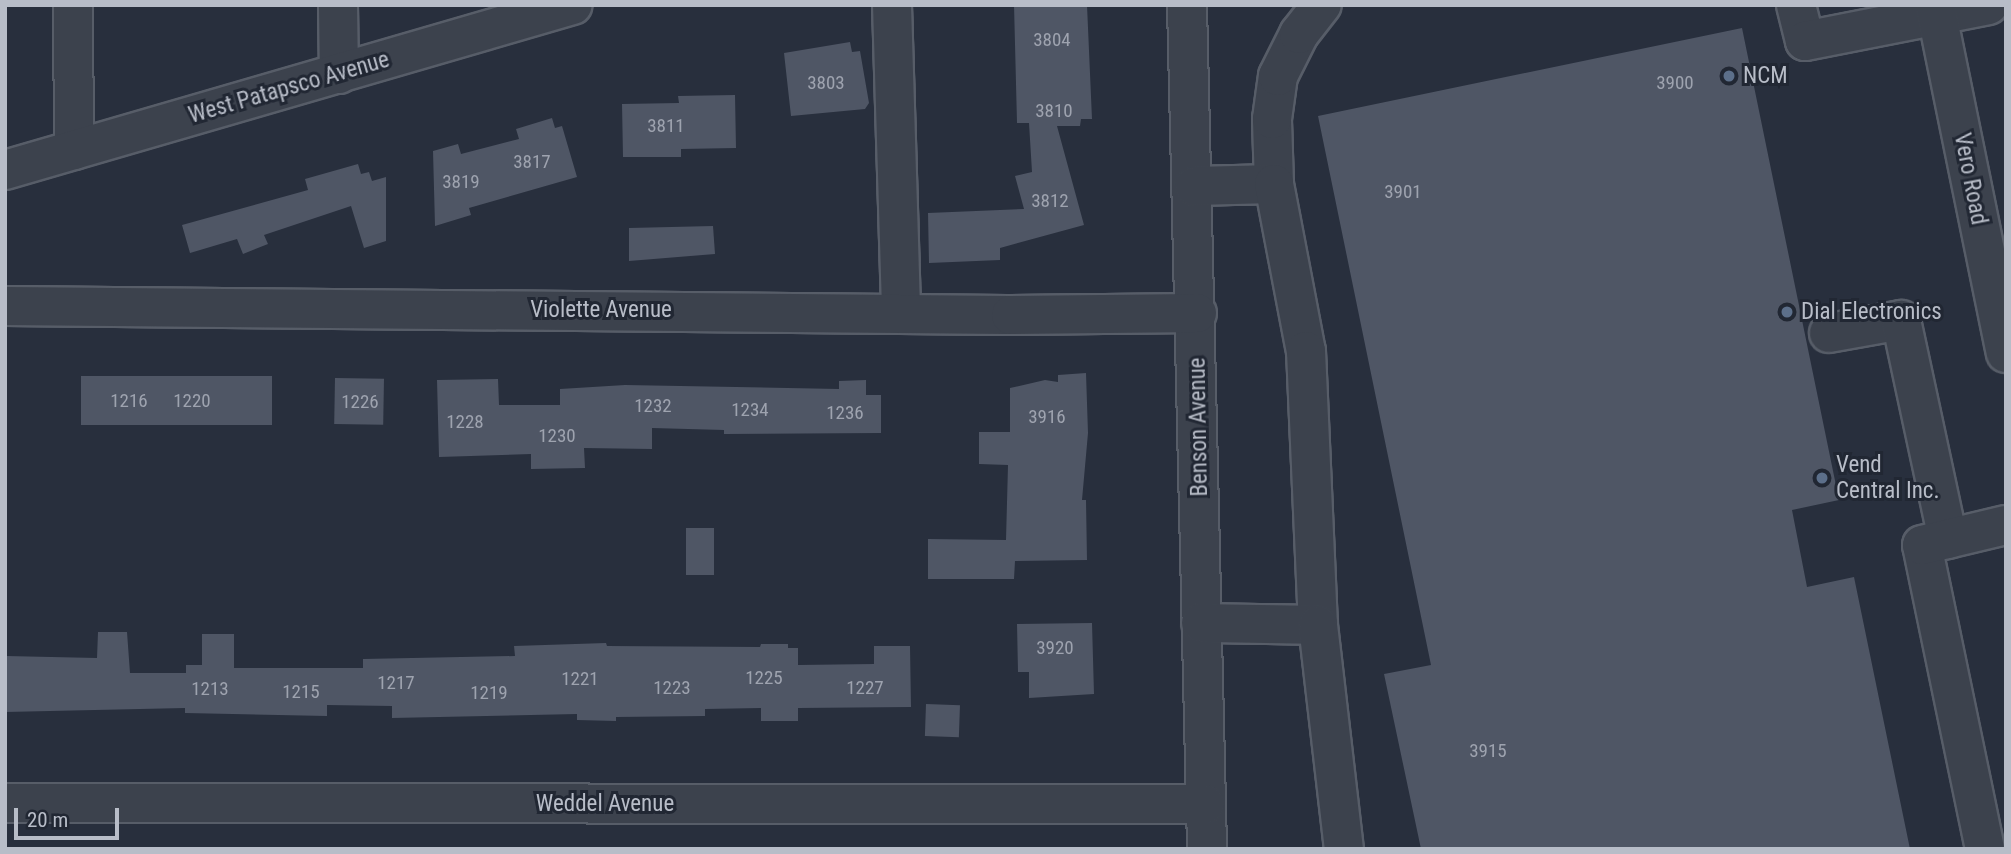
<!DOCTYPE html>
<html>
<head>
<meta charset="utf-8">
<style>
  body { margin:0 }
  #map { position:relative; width:2011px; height:854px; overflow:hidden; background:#282f3d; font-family:"Roboto Condensed",sans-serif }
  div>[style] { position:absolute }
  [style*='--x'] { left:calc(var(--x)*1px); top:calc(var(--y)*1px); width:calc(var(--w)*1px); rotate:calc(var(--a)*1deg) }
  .building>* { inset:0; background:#4f5665; transform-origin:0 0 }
  .roads { filter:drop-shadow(2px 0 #575d68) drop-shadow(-2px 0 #575d68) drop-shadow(0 2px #575d68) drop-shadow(0 -2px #575d68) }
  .minor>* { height:38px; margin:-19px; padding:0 19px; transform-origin:19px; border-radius:19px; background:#3c424d }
  .dots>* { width:19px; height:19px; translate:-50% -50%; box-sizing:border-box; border:4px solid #212733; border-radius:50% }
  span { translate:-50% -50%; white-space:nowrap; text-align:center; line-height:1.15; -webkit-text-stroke:6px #212733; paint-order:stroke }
  .number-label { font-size:19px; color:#9ea3af }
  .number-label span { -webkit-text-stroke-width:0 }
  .poi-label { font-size:23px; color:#b8bdc8 }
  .left { translate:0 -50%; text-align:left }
  .street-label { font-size:23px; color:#b8bdc8 }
  .frame { position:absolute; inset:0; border:7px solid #b8bdc8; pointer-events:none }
  .scale { position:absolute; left:14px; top:808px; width:105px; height:32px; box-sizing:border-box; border:4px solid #b8bdc8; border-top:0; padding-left:9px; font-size:21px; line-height:24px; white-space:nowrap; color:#b8bdc8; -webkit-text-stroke:5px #212733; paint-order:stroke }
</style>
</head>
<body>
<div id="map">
  <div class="building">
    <div style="clip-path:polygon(1014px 5px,1087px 5px,1092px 119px,1081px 119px,1080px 126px,1057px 126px,1084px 225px,1000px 248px,1000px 260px,929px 263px,928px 213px,1024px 209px,1015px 176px,1032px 172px,1029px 123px,1017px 123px)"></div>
    <div style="clip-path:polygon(1742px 28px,1839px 500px,1792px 510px,1807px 587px,1854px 577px,1910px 849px,1421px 849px,1384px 674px,1431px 665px,1318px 116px)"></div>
    <div style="clip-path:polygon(850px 42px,852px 52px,860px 51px,869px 103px,865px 109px,791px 116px,784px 53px)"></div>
    <div style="clip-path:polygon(735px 95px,736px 148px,681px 149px,681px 157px,623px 157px,622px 104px,679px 103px,678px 96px)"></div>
    <div style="clip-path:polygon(552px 118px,555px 128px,562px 126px,577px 177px,469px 208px,471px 215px,435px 226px,433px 151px,458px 144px,461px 154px,519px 139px,516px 129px)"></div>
    <div style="clip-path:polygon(358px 164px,361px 174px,369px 172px,372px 181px,386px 177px,386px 241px,364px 248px,351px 206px,264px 235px,268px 244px,243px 254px,237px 239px,190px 253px,182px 225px,308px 190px,305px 179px)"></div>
    <div style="clip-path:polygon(713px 226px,715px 254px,629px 261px,629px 228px)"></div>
    <div style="clip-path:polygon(1086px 373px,1088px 433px,1082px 500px,1086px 500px,1087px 560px,1015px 561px,1014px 579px,928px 579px,928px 539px,1006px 540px,1008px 465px,979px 464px,979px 432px,1010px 432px,1010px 388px,1045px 380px,1058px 382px,1058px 375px)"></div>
    <div style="left:272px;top:376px;width:49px;height:191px;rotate:90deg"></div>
    <div style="left:335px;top:378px;width:49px;height:46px;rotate:1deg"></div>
    <div style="clip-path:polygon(498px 379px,499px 405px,560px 405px,560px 389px,625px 385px,839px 389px,839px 381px,866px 380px,866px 395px,881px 395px,881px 433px,724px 434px,724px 430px,652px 428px,652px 449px,584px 448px,585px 468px,531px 469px,531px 454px,439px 457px,437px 380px)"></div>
    <div style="left:686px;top:528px;width:28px;height:47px"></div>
    <div style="clip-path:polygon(1092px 623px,1094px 694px,1029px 698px,1029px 672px,1018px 672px,1017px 624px)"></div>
    <div style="clip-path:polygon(98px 632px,127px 632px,130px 673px,186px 673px,186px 665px,202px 665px,202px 634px,234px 634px,234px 668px,363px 668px,363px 659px,515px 656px,514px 646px,606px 643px,607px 646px,760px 647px,761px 644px,788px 644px,788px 648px,798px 648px,798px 665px,874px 664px,874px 646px,910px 646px,911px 707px,798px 708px,798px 721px,761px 721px,761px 708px,705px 709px,705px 716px,616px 717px,616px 721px,577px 720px,577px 714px,392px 718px,392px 706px,327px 705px,327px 716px,185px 713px,185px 708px,5px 712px,6px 656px,97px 658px)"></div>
    <div style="left:926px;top:704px;width:34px;height:32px;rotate:2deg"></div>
  </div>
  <div class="roads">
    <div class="minor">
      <div style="--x:73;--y:5;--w:145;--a:89.6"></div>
      <div style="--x:338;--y:5;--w:69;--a:89.2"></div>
      <div style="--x:892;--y:5;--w:307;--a:88.3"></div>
      <div style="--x:1187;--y:5;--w:844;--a:88.64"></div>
      <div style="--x:1796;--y:5;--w:37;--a:76"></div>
      <div style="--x:1805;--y:41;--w:187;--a:-11.1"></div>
      <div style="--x:1935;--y:5;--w:355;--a:78.5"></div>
      <div style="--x:5;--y:170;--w:591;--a:-16.2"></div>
      <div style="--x:1274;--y:184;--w:65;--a:-91.8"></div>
      <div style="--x:1272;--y:119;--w:43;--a:-82.1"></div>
      <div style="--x:1278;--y:76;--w:47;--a:-63.4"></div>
      <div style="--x:1299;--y:34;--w:37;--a:-52"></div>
      <div style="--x:1194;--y:186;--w:80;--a:-1.4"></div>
      <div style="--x:1274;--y:184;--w:170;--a:79.2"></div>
      <div style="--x:1306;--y:351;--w:274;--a:87.5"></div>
      <div style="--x:1318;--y:625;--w:117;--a:-179"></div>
      <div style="--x:5;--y:306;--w:1006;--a:0.51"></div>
      <div style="--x:1011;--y:315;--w:186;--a:-0.6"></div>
      <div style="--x:1829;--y:333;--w:73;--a:-10.2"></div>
      <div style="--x:1901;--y:320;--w:224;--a:77.9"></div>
      <div style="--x:1318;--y:625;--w:226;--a:83.4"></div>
      <div style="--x:5;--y:803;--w:1200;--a:0.05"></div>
      <div style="--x:1985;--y:849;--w:310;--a:-101.7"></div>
      <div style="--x:1922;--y:545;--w:86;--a:-13.4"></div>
    </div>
  </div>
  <div class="dots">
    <div style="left:1729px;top:76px;background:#5c6f8a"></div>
    <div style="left:1787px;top:312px;background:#5c6f8a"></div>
    <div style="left:1822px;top:478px;background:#5c6f8a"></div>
  </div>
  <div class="number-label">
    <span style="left:1052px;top:40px">3804</span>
    <span style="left:826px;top:83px">3803</span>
    <span style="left:1675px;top:83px">3900</span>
    <span style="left:1054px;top:111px">3810</span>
    <span style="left:666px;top:126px">3811</span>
    <span style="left:532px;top:162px">3817</span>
    <span style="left:461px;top:182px">3819</span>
    <span style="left:1403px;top:192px">3901</span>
    <span style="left:1050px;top:201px">3812</span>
    <span style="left:129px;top:401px">1216</span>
    <span style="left:192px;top:401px">1220</span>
    <span style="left:360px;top:402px">1226</span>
    <span style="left:653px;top:406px">1232</span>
    <span style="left:750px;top:410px">1234</span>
    <span style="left:845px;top:413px">1236</span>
    <span style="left:1047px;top:417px">3916</span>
    <span style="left:465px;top:422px">1228</span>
    <span style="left:557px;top:436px">1230</span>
    <span style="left:1055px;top:648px">3920</span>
    <span style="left:764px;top:678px">1225</span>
    <span style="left:580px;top:679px">1221</span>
    <span style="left:396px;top:683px">1217</span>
    <span style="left:672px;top:688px">1223</span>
    <span style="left:865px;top:688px">1227</span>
    <span style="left:210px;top:689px">1213</span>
    <span style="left:301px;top:692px">1215</span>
    <span style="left:489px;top:693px">1219</span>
    <span style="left:1488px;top:751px">3915</span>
  </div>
  <div class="poi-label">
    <span class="left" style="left:1743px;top:76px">NCM</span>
    <span class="left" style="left:1801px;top:312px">Dial Electronics</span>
    <span class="left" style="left:1836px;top:478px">Vend<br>Central Inc.</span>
  </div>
  <div class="street-label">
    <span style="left:289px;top:88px;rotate:-16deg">West Patapsco Avenue</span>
    <span style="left:1970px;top:179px;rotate:79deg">Vero Road</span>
    <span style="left:601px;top:310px">Violette Avenue</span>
    <span style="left:1199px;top:427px;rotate:-91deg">Benson Avenue</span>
    <span style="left:605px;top:804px">Weddel Avenue</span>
  </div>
  <div class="frame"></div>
  <div class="scale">20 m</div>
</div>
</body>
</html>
